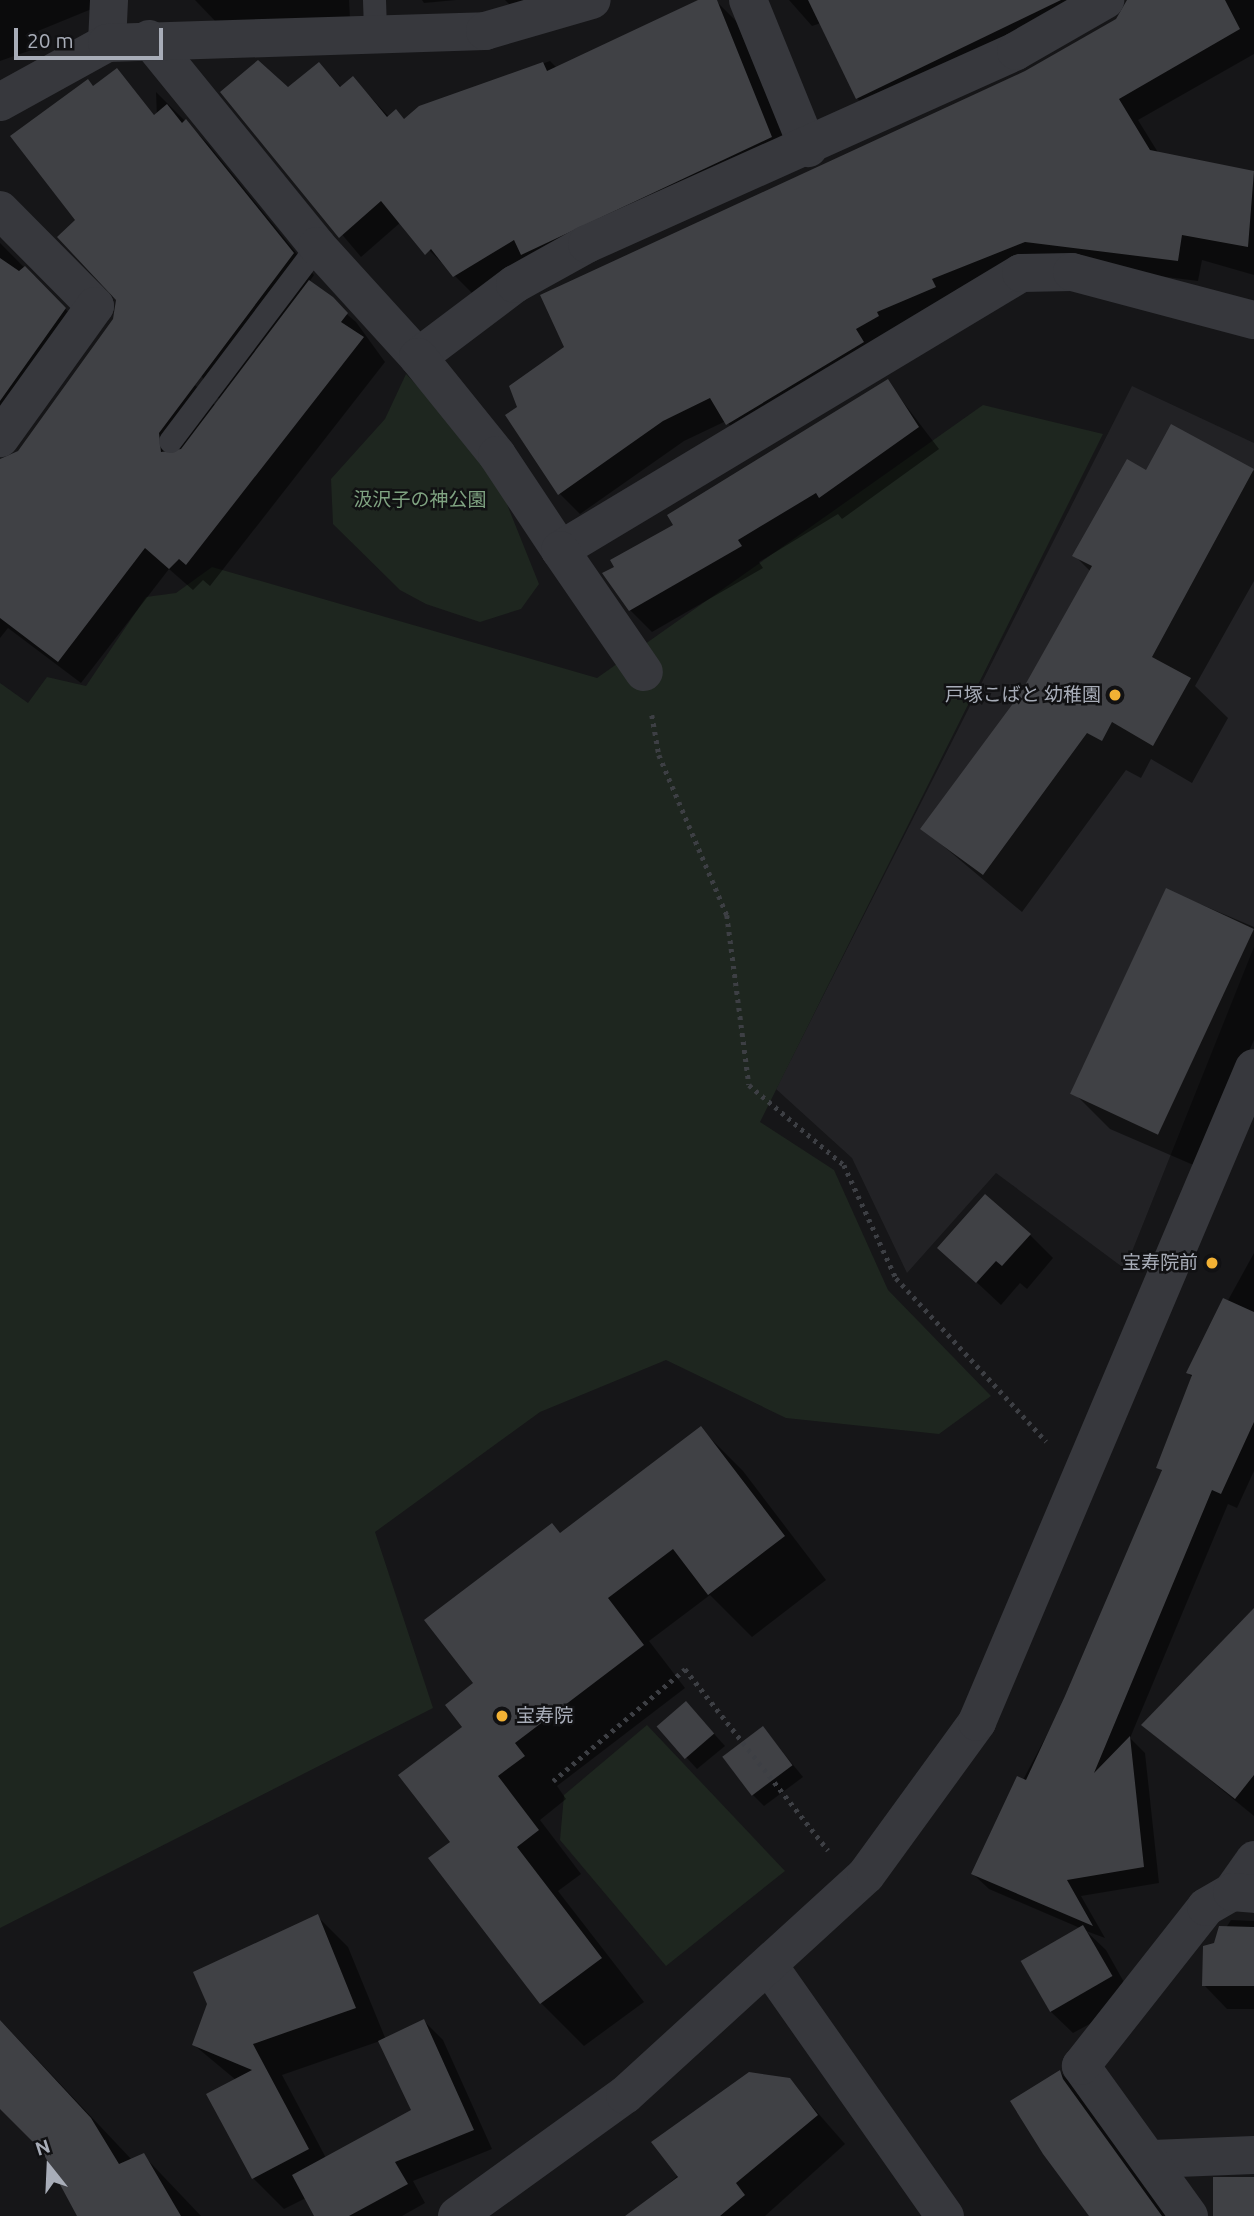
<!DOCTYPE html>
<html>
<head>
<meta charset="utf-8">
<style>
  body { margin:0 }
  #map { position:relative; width:1254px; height:2216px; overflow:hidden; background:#161618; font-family:Ubuntu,"Noto Sans JP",sans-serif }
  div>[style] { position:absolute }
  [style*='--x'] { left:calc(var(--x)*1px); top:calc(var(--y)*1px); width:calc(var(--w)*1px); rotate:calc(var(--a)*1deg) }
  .built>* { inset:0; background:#222225 }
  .green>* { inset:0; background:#1e261f }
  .shadow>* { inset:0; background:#0007 }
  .building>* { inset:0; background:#404145; transform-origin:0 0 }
  .path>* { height:4.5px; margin-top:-2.25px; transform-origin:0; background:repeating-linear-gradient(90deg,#3d3f44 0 3.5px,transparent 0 8.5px) }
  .service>* { height:23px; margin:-11.5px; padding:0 11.5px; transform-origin:11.5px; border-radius:11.5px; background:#37383d }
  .minor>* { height:38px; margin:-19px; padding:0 19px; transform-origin:19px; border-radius:19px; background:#37383d }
  .tertiary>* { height:38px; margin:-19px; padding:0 19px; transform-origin:19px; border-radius:19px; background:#37383d }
  .dots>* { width:19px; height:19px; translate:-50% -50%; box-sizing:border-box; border:4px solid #111113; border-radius:50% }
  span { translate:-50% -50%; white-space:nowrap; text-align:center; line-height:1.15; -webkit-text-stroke:5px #111113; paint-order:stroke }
  .park-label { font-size:19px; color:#7fa381 }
  .poi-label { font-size:19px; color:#a8adb8 }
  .right { translate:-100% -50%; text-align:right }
  .left { translate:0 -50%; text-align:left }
  .north { position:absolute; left:14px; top:2132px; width:70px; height:70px; -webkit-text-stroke:5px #111113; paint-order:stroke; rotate:342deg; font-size:19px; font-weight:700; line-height:28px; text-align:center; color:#a8adb8 }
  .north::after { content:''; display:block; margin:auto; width:24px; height:32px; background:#a8adb8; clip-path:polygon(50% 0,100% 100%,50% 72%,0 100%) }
  .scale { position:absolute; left:14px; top:28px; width:149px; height:32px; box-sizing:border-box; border:4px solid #a8adb8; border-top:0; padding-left:9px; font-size:21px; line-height:24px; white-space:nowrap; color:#a8adb8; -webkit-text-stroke:5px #111113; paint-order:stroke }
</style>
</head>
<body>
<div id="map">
  <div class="built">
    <div style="clip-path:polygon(1132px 386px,1254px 443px,1254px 947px,1125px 1269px,996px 1173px,907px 1273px,852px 1158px,776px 1089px)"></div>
  </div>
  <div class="green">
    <div style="clip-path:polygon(406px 374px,490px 462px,539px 584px,521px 609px,480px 622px,426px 604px,400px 590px,333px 524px,331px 479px,385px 419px)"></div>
    <div style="clip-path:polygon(983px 405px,1103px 434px,760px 1122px,834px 1170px,888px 1290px,991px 1396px,939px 1434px,786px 1418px,666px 1360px,540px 1412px,375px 1532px,433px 1708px,0 1928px,0 683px,28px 703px,47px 677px,86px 686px,146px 597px,176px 593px,212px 567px,597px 678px)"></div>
    <div style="clip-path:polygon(647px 1725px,785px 1871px,666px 1966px,560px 1840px,564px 1795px)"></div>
  </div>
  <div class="shadow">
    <div style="clip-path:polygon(0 0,97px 0,99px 6px,38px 31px,43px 46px,0 61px)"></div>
    <div style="clip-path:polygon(195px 0,349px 0,350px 18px,217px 23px)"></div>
    <div style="clip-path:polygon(422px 0,456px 0,424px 3px)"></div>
    <div style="clip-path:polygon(505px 0,553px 0,520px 15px)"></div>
    <div style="clip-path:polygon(789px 0,1121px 0,878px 119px,857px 98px,821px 23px,812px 26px)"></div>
    <div style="clip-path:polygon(1128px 0,1254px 0,1254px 54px,1138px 120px,1159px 154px,1254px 172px,1254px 275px,1202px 260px,1198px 281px,1046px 262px,748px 445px,726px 421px,684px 441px,580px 514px,560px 494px,519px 408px,566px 347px,542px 296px,1026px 72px,1118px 20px)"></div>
    <div style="clip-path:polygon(717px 2px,737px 22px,792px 157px,475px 296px,401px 222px,361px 257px,222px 92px,288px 89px,319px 64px,342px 88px,353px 78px,389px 117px,404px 120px,420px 108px,550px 61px,557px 68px)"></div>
    <div style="clip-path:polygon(94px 88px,158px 145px,156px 92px,207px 143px,314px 275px,309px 282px,356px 322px,385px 362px,210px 586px,203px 580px,193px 590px,169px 569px,81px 683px,8px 628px,0 638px,0 497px,195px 385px,216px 406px,220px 400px,13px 136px)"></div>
    <div style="clip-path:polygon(0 243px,88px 332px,0 420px)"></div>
    <div style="clip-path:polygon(887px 381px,939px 449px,842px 519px,838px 514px,759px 562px,763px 568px,652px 632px,630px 610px,675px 525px)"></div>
    <div style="clip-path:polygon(1172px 426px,1254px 471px,1254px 581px,1195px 686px,1228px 718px,1192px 783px,1151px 759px,1141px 778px,1126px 770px,1022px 912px,923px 829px,1022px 695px,1091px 572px,1075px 556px,1146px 472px)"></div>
    <div style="clip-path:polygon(1167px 890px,1254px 927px,1254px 1040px,1198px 1167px,1110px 1129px,1076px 1095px)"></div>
    <div style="clip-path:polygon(1030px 1235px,1053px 1258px,1027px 1289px,1020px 1283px,1001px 1305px,940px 1248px)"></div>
    <div style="clip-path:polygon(1254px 1253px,1254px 1471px,1237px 1508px,1228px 1504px,1130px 1738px,1145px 1753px,1159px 1883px,1081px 1896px,1105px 1938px,1086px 1931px,1106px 1950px,1134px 2000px,1073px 2033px,1049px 2010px,1080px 1928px,989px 1889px,973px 1874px,1067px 1697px,1163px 1472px,1158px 1467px,1193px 1378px,1188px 1373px)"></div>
    <div style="clip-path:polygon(701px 1429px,743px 1471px,826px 1580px,752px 1637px,710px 1595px,649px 1641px,685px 1688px,557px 1786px,566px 1799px,540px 1820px,581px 1874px,558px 1891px,644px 2002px,584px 2046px,541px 2003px,431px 1858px,452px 1842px,464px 1728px,475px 1684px,561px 1534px)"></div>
    <div style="clip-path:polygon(1254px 1610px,1254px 1816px,1143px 1725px)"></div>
    <div style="clip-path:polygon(698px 1716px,725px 1746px,697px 1769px,686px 1757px)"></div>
    <div style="clip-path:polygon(763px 1728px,803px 1777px,764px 1806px,752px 1794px)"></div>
    <div style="clip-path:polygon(evenodd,317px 1916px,348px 1947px,386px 2040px,424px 2021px,443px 2040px,492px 2149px,413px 2181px,425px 2203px,402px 2216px,316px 2216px,306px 2198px,284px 2209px,253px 2178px,236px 2080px,194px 2045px,317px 1916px,380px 2041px,413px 2111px,326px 2158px,282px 2075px,380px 2041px)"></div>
    <div style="clip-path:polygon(1231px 1920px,1254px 1921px,1254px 2009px,1227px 2009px,1204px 1985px,1215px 1945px)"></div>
    <div style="clip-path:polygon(0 2020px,132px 2160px,143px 2155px,201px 2216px,80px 2216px,50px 2156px,0 2106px)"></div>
    <div style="clip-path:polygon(1060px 2072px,1081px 2094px,1166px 2216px,1090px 2216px)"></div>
    <div style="clip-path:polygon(789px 2080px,845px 2144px,765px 2216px,631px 2216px)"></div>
  </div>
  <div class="building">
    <div style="clip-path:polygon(698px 0,717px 0,772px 137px,521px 255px,514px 240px,453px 277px,431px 249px,425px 255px,381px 201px,339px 238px,220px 92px,258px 60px,288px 87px,319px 62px,340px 87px,353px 76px,387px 117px,396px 109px,404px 119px,419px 106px,543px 62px,547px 71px)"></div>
    <div style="clip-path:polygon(808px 0,1061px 0,856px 99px)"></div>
    <div style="clip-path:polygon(1127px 0,1225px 0,1240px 29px,1119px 99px,1150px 150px,1254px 171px,1248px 247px,1182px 235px,1178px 261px,1025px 242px,932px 279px,936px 287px,877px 312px,879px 316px,856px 329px,864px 342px,726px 425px,710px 398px,663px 421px,558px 495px,505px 415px,517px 407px,509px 386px,564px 347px,540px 295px,1025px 71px,1116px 19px)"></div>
    <div style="clip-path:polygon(117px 68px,154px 115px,167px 104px,182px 123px,186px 119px,294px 253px,159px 433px,161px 452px,181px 449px,309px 280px,333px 297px,348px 313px,341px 322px,364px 337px,186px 565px,179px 559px,169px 569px,145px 548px,58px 662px,0 618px,0 459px,18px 451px,113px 319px,116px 300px,57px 237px,75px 220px,10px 136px,88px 79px,93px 86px)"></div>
    <div style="clip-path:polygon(0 258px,19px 271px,25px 266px,66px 308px,0 401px)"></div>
    <div style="clip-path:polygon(888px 379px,919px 427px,819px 498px,816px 493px,738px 540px,742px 546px,629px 611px,602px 573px,614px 567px,610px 560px,673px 525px,667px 515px)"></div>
    <div style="clip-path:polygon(1171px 424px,1254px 469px,1152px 657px,1191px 678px,1153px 746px,1112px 722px,1102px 741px,1087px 733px,983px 875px,920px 829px,1020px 694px,1092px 566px,1072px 556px,1127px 459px,1146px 470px)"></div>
    <div style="left:1166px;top:888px;width:97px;height:227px;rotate:25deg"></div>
    <div style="clip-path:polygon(985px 1194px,1031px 1234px,1002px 1266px,996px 1261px,976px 1283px,937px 1248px)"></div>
    <div style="clip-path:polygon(1223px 1298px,1254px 1312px,1254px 1422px,1221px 1494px,1212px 1490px,1094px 1773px,1130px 1736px,1144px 1867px,1067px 1880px,1093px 1926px,971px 1874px,1017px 1776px,1026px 1780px,1065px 1696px,1162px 1470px,1156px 1468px,1192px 1375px,1186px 1373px)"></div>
    <div style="clip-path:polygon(701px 1426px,785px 1536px,708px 1595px,673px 1549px,608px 1598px,644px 1645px,515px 1743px,525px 1756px,498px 1776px,539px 1830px,517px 1847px,602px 1958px,540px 2004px,428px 1858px,450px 1842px,398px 1775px,462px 1727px,445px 1705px,473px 1683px,424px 1620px,552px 1523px,560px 1533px)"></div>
    <div style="clip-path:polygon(1254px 1608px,1254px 1775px,1235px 1799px,1141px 1725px)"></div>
    <div style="left:686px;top:1701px;width:43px;height:39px;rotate:49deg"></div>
    <div style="left:763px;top:1726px;width:49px;height:51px;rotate:53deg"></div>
    <div style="clip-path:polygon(318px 1914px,356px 2008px,253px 2044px,309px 2149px,252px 2179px,206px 2094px,252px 2070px,192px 2045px,207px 2004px,193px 1972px)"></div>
    <div style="left:1083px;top:1925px;width:59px;height:72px;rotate:60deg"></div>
    <div style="clip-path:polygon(1219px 1926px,1254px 1927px,1254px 1986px,1202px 1986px,1203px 1946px,1214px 1943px)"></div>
    <div style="clip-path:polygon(424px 2019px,474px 2130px,395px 2162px,408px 2184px,349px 2216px,314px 2216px,292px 2175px,411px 2110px,378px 2041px)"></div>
    <div style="clip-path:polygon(0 2020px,91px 2118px,119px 2164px,144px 2153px,181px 2216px,77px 2216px,42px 2151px,0 2109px)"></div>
    <div style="clip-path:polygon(1060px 2070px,1063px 2079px,1162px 2216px,1089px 2216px,1043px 2154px,1010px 2101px)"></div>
    <div style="clip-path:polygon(749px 2072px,790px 2078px,818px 2115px,736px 2183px,745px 2195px,720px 2216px,625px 2216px,678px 2177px,651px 2142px)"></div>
    <div style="left:1254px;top:2177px;width:39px;height:41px;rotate:90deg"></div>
  </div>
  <div class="path">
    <div style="--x:652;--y:715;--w:41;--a:80.1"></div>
    <div style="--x:659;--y:755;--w:174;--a:67"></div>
    <div style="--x:727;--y:915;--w:171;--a:82.6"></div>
    <div style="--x:749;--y:1085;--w:124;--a:40.1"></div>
    <div style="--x:844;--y:1165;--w:124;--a:65.3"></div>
    <div style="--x:896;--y:1278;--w:222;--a:47.4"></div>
    <div style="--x:553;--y:1781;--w:173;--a:-40.3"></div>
    <div style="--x:685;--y:1669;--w:231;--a:51.7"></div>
  </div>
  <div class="service">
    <div style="--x:374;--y:0;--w:34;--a:88"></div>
    <div style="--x:170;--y:441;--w:244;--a:-53"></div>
  </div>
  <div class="minor">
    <div style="--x:748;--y:0;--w:160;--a:67.9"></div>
    <div style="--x:149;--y:39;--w:267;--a:50.9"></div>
    <div style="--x:317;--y:246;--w:150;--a:47.7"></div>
    <div style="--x:418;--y:357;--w:121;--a:-37"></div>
    <div style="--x:515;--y:284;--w:82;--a:-29.1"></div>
    <div style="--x:587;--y:244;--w:470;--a:-24.2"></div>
    <div style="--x:1016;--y:51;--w:103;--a:-29.8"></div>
    <div style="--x:107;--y:43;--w:43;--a:-87.3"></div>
    <div style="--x:0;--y:102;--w:122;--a:-28.9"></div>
    <div style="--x:107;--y:43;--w:378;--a:-1.8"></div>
    <div style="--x:485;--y:31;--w:111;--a:-16.2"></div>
    <div style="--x:0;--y:210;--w:135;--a:45.3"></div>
    <div style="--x:95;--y:306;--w:163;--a:125.7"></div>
    <div style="--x:418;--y:357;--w:126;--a:51.1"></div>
    <div style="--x:497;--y:455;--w:114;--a:56.4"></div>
    <div style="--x:560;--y:550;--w:538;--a:-31"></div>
    <div style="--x:1021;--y:273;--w:51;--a:-1.1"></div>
    <div style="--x:1072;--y:272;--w:188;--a:14.8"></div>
    <div style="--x:560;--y:550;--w:148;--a:55.5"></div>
    <div style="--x:1232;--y:1892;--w:39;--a:-55"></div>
    <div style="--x:1152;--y:2159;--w:102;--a:-2.2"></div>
    <div style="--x:1189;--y:2216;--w:185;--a:-125.8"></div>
    <div style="--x:1081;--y:2066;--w:202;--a:-51.8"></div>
    <div style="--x:1206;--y:1907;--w:30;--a:-30"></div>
    <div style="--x:1232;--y:1892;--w:22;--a:5"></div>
  </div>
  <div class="tertiary">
    <div style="--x:769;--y:1966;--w:306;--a:54.9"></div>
    <div style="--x:457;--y:2216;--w:207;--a:-35.8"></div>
    <div style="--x:625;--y:2095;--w:326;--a:-42.4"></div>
    <div style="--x:866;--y:1875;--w:189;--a:-54"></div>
    <div style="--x:977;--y:1722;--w:710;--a:-67.05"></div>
  </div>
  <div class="dots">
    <div style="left:1115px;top:695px;background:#f2b134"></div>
    <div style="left:1212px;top:1263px;background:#f2b134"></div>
    <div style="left:502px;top:1716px;background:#f2b134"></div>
  </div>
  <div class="park-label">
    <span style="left:420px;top:500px">汲沢子の神公園</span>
  </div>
  <div class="poi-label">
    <span class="right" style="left:1101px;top:695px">戸塚こばと 幼稚園</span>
    <span class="right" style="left:1198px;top:1263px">宝寿院前</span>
    <span class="left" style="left:516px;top:1716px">宝寿院</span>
  </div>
  <div class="north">N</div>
  <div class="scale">20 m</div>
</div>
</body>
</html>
